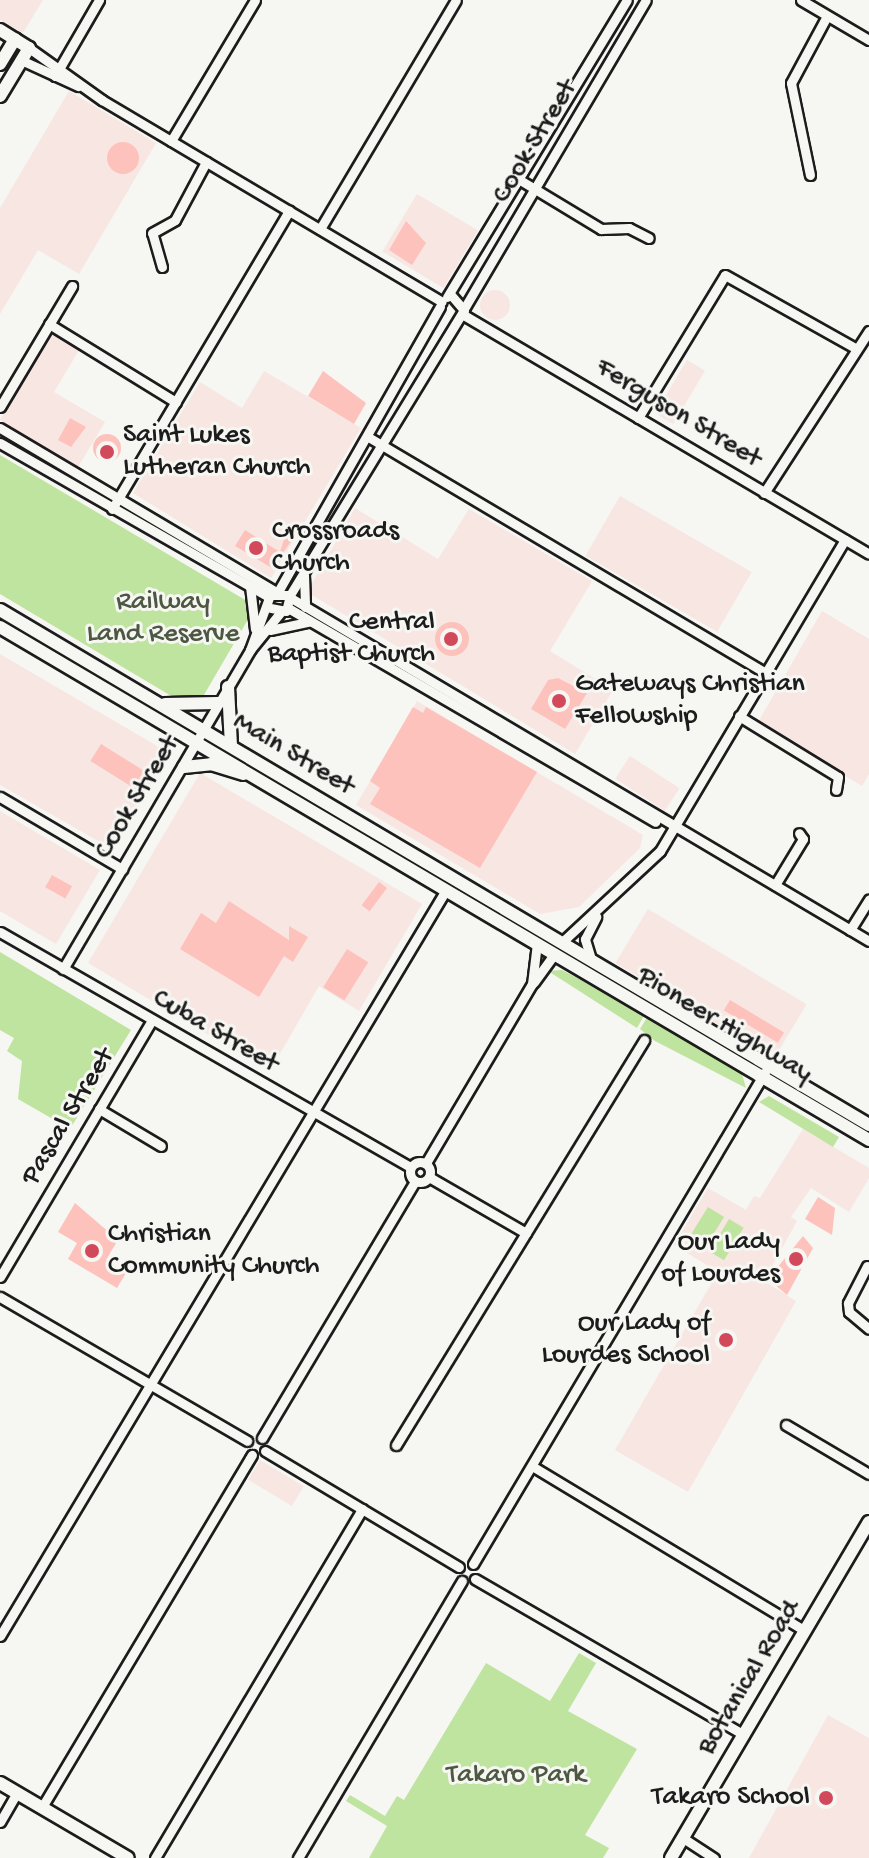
<!DOCTYPE html>
<html>
<head>
<meta charset="utf-8">
<style>
  body { margin:0 }
  #map { position:relative; width:869px; height:1858px; overflow:hidden; background:#f6f6f2; font-family:"Gochi Hand",sans-serif }
  div>[style] { position:absolute }
  [style*='--x'] { left:calc(var(--x)*1px); top:calc(var(--y)*1px); width:calc(var(--w)*1px); rotate:calc(var(--a)*1deg) }
  .built>* { inset:0; background:#f8e6e2; transform-origin:0 0 }
  .round { border-radius:50% }
  .green>* { inset:0; background:#bfe49f; transform-origin:0 0 }
  .building>* { inset:0; background:#fec2bc; transform-origin:0 0 }
  .roads { filter:drop-shadow(2px 0 #1c1c1c) drop-shadow(-2px 0 #1c1c1c) drop-shadow(0 2px #1c1c1c) drop-shadow(0 -2px #1c1c1c) }
  .minor>* { height:9px; margin:-4.5px; padding:0 4.5px; transform-origin:4.5px; border-radius:4.5px; background:#f6f6f2 }
  .minor>.ring { margin:-4.5px; padding:0; box-sizing:content-box; background:none; border:9px solid #f6f6f2; border-radius:50% }
  .major>* { height:12px; margin:-6px; padding:0 6px; transform-origin:6px; border-radius:6px; background:#f6f6f2 }
  .dots>* { width:22px; height:22px; translate:-50% -50%; box-sizing:border-box; border:4px solid #f6f6f2; border-radius:50% }
  span { translate:-50% -50%; white-space:nowrap; text-align:center; line-height:1.15; -webkit-text-stroke:6px #f6f6f2; paint-order:stroke }
  .street-label { font-size:28px; color:#1c1c1c }
  .poi-label { font-size:28px; color:#1c1c1c }
  .left { translate:0 -50%; text-align:left }
  .right { translate:-100% -50%; text-align:right }
  .park-label { font-size:28px; color:#4d5843 }
</style>
</head>
<body>
<div id="map">
  <div class="built">
    <div style="clip-path:polygon(0 0,43px 0,23px 33px,0 20px)"></div>
    <div style="clip-path:polygon(69px 91px,156px 143px,79px 274px,38px 250px,0 314px,0 208px)"></div>
    <div style="left:417px;top:194px;width:71px;height:67px;rotate:31deg"></div>
    <div class="round" style="left:480px;top:290px;width:30px;height:30px"></div>
    <div style="clip-path:polygon(49px 332px,79px 350px,54px 392px,105px 422px,78px 467px,0 420px)"></div>
    <div style="left:687px;top:360px;width:21px;height:62px;rotate:31deg"></div>
    <div style="clip-path:polygon(264px 371px,361px 428px,271px 578px,133px 493px,200px 382px,242px 408px)"></div>
    <div style="left:620px;top:496px;width:152px;height:69px;rotate:30deg"></div>
    <div style="clip-path:polygon(355px 508px,438px 559px,469px 509px,592px 581px,550px 651px,613px 690px,575px 754px,307px 592px)"></div>
    <div style="clip-path:polygon(822px 611px,869px 639px,869px 774px,862px 786px,757px 724px)"></div>
    <div style="clip-path:polygon(0 654px,169px 753px,112px 849px,0 785px)"></div>
    <div style="clip-path:polygon(417px 701px,643px 835px,640px 848px,579px 907px,540px 914px,356px 805px)"></div>
    <div style="left:630px;top:756px;width:59px;height:27px;rotate:33deg"></div>
    <div style="clip-path:polygon(200px 773px,422px 904px,359px 1011px,319px 986px,270px 1071px,88px 963px)"></div>
    <div style="clip-path:polygon(0 811px,100px 870px,56px 944px,0 911px)"></div>
    <div style="left:648px;top:909px;width:185px;height:63px;rotate:31deg"></div>
    <div style="clip-path:polygon(803px 1129px,869px 1168px,869px 1178px,849px 1212px,811px 1188px,791px 1217px,797px 1221px,764px 1281px,796px 1301px,688px 1492px,615px 1450px,718px 1272px,674px 1245px,708px 1188px,746px 1210px,754px 1196px,760px 1198px)"></div>
    <div style="left:260px;top:1460px;width:51px;height:23px;rotate:31deg"></div>
    <div style="clip-path:polygon(828px 1715px,869px 1738px,869px 1858px,749px 1858px)"></div>
  </div>
  <div class="green">
    <div style="clip-path:polygon(0 455px,247px 601px,250px 616px,201px 700px,178px 700px,0 594px)"></div>
    <div style="clip-path:polygon(0 952px,131px 1030px,70px 1129px,18px 1099px,22px 1061px,7px 1051px,14px 1038px,0 1030px)"></div>
    <div style="clip-path:polygon(562px 970px,645px 1014px,637px 1028px,548px 971px)"></div>
    <div style="clip-path:polygon(648px 1016px,742px 1074px,746px 1088px,655px 1041px,640px 1029px)"></div>
    <div style="clip-path:polygon(769px 1096px,839px 1137px,833px 1147px,759px 1102px)"></div>
    <div style="left:708px;top:1207px;width:19px;height:37px;rotate:32deg"></div>
    <div style="left:729px;top:1219px;width:17px;height:38px;rotate:31deg"></div>
    <div style="clip-path:polygon(579px 1653px,596px 1663px,568px 1711px,637px 1749px,585px 1835px,609px 1848px,603px 1858px,369px 1858px,387px 1826px,346px 1801px,350px 1795px,385px 1816px,397px 1796px,404px 1800px,486px 1663px,550px 1701px)"></div>
  </div>
  <div class="building">
    <div class="round" style="left:107px;top:142px;width:32px;height:32px"></div>
    <div style="clip-path:polygon(406px 221px,426px 243px,412px 265px,389px 250px)"></div>
    <div style="clip-path:polygon(323px 371px,366px 403px,354px 424px,308px 396px)"></div>
    <div style="clip-path:polygon(70px 418px,86px 427px,71px 447px,58px 440px)"></div>
    <div class="round" style="left:93px;top:434px;width:28px;height:28px"></div>
    <div style="clip-path:polygon(245px 530px,280px 552px,285px 536px,292px 540px,272px 568px,235px 546px)"></div>
    <div class="round" style="left:435px;top:622px;width:34px;height:34px"></div>
    <div style="clip-path:polygon(558px 678px,587px 693px,565px 729px,531px 709px,548px 680px)"></div>
    <div style="clip-path:polygon(413px 707px,423px 713px,426px 707px,537px 772px,480px 868px,370px 804px,380px 788px,370px 781px)"></div>
    <div style="left:101px;top:744px;width:62px;height:20px;rotate:32deg"></div>
    <div style="left:52px;top:875px;width:23px;height:14px;rotate:29deg"></div>
    <div style="left:379px;top:882px;width:10px;height:29px;rotate:37deg"></div>
    <div style="clip-path:polygon(229px 901px,289px 940px,289px 926px,308px 937px,293px 962px,284px 956px,259px 997px,180px 949px,201px 913px,216px 923px)"></div>
    <div style="left:347px;top:949px;width:25px;height:45px;rotate:32deg"></div>
    <div style="left:730px;top:1000px;width:63px;height:12px;rotate:31deg"></div>
    <div style="clip-path:polygon(818px 1197px,835px 1208px,832px 1235px,805px 1219px)"></div>
    <div style="clip-path:polygon(75px 1203px,118px 1240px,106px 1260px,126px 1273px,117px 1288px,68px 1259px,77px 1243px,58px 1232px)"></div>
    <div style="clip-path:polygon(803px 1236px,813px 1248px,787px 1295px,768px 1279px)"></div>
  </div>
  <div class="roads">
    <div class="minor">
      <div style="--x:801;--y:0;--w:79;--a:30.5"></div>
      <div style="--x:29;--y:48;--w:90;--a:35.5"></div>
      <div style="--x:102;--y:100;--w:395;--a:30.7"></div>
      <div style="--x:21;--y:60;--w:63;--a:24.5"></div>
      <div style="--x:55;--y:76;--w:88;--a:-59.9"></div>
      <div style="--x:171;--y:141;--w:164;--a:-59.2"></div>
      <div style="--x:810;--y:175;--w:94;--a:-101.7"></div>
      <div style="--x:791;--y:83;--w:76;--a:-61.8"></div>
      <div style="--x:520;--y:180;--w:95;--a:31.2"></div>
      <div style="--x:601;--y:229;--w:28;--a:-2"></div>
      <div style="--x:629;--y:228;--w:22;--a:27"></div>
      <div style="--x:320;--y:229;--w:266;--a:-59.3"></div>
      <div style="--x:162;--y:267;--w:35;--a:-106"></div>
      <div style="--x:152;--y:233;--w:26;--a:-29"></div>
      <div style="--x:175;--y:220;--w:66;--a:-61.9"></div>
      <div style="--x:447;--y:297;--w:347;--a:-58.8"></div>
      <div style="--x:465;--y:307;--w:356;--a:-59.5"></div>
      <div style="--x:462;--y:314;--w:472;--a:30.5"></div>
      <div style="--x:49;--y:324;--w:149;--a:31.6"></div>
      <div style="--x:0;--y:407;--w:141;--a:-59.2"></div>
      <div style="--x:638;--y:418;--w:167;--a:-58.7"></div>
      <div style="--x:725;--y:275;--w:149;--a:29.3"></div>
      <div style="--x:0;--y:428;--w:320;--a:30.7"></div>
      <div style="--x:370;--y:438;--w:460;--a:30.7"></div>
      <div style="--x:0;--y:443;--w:310;--a:29.8"></div>
      <div style="--x:764;--y:493;--w:193;--a:-57.1"></div>
      <div style="--x:112;--y:509;--w:347;--a:-59.3"></div>
      <div style="--x:304;--y:575;--w:32;--a:88"></div>
      <div style="--x:250;--y:586;--w:43;--a:83.4"></div>
      <div style="--x:279;--y:590;--w:326;--a:-60.4"></div>
      <div style="--x:290;--y:595;--w:334;--a:-58.6"></div>
      <div style="--x:464;--y:310;--w:20;--a:-131"></div>
      <div style="--x:291;--y:598;--w:672;--a:30.69"></div>
      <div style="--x:288;--y:608;--w:425;--a:30.2"></div>
      <div style="--x:270;--y:630;--w:40;--a:-12"></div>
      <div style="--x:250;--y:650;--w:48;--a:-51"></div>
      <div style="--x:739;--y:716;--w:116;--a:31.6"></div>
      <div style="--x:838;--y:777;--w:13;--a:99"></div>
      <div style="--x:0;--y:797;--w:142;--a:30.5"></div>
      <div style="--x:775;--y:885;--w:54;--a:-58.7"></div>
      <div style="--x:803;--y:839;--w:7;--a:-124"></div>
      <div style="--x:850;--y:930;--w:36;--a:-58"></div>
      <div style="--x:0;--y:932;--w:473;--a:29.8"></div>
      <div style="--x:561;--y:943;--w:135;--a:-42.9"></div>
      <div style="--x:660;--y:851;--w:362;--a:-59.3"></div>
      <div style="--x:591;--y:959;--w:21;--a:-107"></div>
      <div style="--x:585;--y:939;--w:25;--a:-63"></div>
      <div style="--x:63;--y:969;--w:370;--a:-59.6"></div>
      <div style="--x:250;--y:650;--w:59;--a:-70"></div>
      <div style="--x:270;--y:595;--w:20;--a:0"></div>
      <div style="--x:290;--y:595;--w:16;--a:104"></div>
      <div style="--x:286;--y:611;--w:16;--a:-169"></div>
      <div style="--x:534;--y:982;--w:34;--a:-54"></div>
      <div style="--x:99;--y:1109;--w:72;--a:30.8"></div>
      <div class="ring" style="left:410px;top:1162px;width:11px;height:11px"></div>
      <div style="--x:426;--y:1163;--w:208;--a:-59.4"></div>
      <div style="--x:532;--y:984;--w:39;--a:-83"></div>
      <div style="--x:429;--y:1177;--w:112;--a:30"></div>
      <div style="--x:867;--y:1266;--w:42;--a:117.2"></div>
      <div style="--x:848;--y:1303;--w:9;--a:84"></div>
      <div style="--x:849;--y:1312;--w:26;--a:40"></div>
      <div style="--x:0;--y:1277;--w:296;--a:-59.4"></div>
      <div style="--x:0;--y:1297;--w:286;--a:30.2"></div>
      <div style="--x:786;--y:1425;--w:96;--a:30.6"></div>
      <div style="--x:262;--y:1438;--w:299;--a:-59.2"></div>
      <div style="--x:396;--y:1445;--w:475;--a:-58.5"></div>
      <div style="--x:265;--y:1451;--w:226;--a:30.9"></div>
      <div style="--x:532;--y:1466;--w:319;--a:31.1"></div>
      <div style="--x:473;--y:1564;--w:572;--a:-59.31"></div>
      <div style="--x:475;--y:1579;--w:311;--a:30.1"></div>
      <div style="--x:0;--y:1636;--w:869;--a:-59.13"></div>
      <div style="--x:42;--y:1807;--w:410;--a:-59.2"></div>
      <div style="--x:0;--y:1822;--w:34;--a:-60"></div>
      <div style="--x:683;--y:1838;--w:37;--a:33"></div>
      <div style="--x:155;--y:1858;--w:406;--a:-59.3"></div>
      <div style="--x:298;--y:1858;--w:322;--a:-59.4"></div>
    </div>
    <div class="major">
      <div style="--x:0;--y:30;--w:34;--a:32"></div>
      <div style="--x:29;--y:48;--w:56;--a:121.1"></div>
      <div style="--x:0;--y:64;--w:29;--a:-59"></div>
      <div style="--x:0;--y:610;--w:1010;--a:30.65"></div>
      <div style="--x:0;--y:627;--w:1009;--a:30.55"></div>
      <div style="--x:228;--y:687;--w:59;--a:87.1"></div>
      <div style="--x:165;--y:704;--w:53;--a:-1.1"></div>
      <div style="--x:184;--y:767;--w:27;--a:-6"></div>
      <div style="--x:211;--y:764;--w:34;--a:17"></div>
      <div style="--x:0;--y:1783;--w:148;--a:30.4"></div>
      <div style="--x:671;--y:1858;--w:390;--a:-59.5"></div>
    </div>
  </div>
  <div class="dots">
    <div style="left:107px;top:452px;background:#d1495b"></div>
    <div style="left:256px;top:548px;background:#d1495b"></div>
    <div style="left:451px;top:639px;background:#d1495b"></div>
    <div style="left:559px;top:701px;background:#d1495b"></div>
    <div style="left:92px;top:1251px;background:#d1495b"></div>
    <div style="left:796px;top:1259px;background:#d1495b"></div>
    <div style="left:726px;top:1340px;background:#d1495b"></div>
    <div style="left:826px;top:1798px;background:#d1495b"></div>
  </div>
  <div class="street-label">
    <span style="left:536px;top:142px;rotate:-59deg">Cook Street</span>
    <span style="left:678px;top:414px;rotate:31deg">Ferguson Street</span>
    <span style="left:293px;top:755px;rotate:31deg">Main Street</span>
    <span style="left:138px;top:798px;rotate:-59deg">Cook Street</span>
    <span style="left:724px;top:1026px;rotate:31deg">Pioneer Highway</span>
    <span style="left:215px;top:1032px;rotate:30deg">Cuba Street</span>
    <span style="left:69px;top:1117px;rotate:-59deg">Pascal Street</span>
    <span style="left:750px;top:1678px;rotate:-59deg">Botanical Road</span>
  </div>
  <div class="poi-label">
    <span class="left" style="left:123px;top:452px">Saint Lukes<br>Lutheran Church</span>
    <span class="left" style="left:272px;top:548px">Crossroads<br>Church</span>
    <span class="right" style="left:435px;top:639px">Central<br>Baptist Church</span>
    <span class="left" style="left:575px;top:701px">Gateways Christian<br>Fellowship</span>
    <span class="left" style="left:108px;top:1251px">Christian<br>Community Church</span>
    <span class="right" style="left:780px;top:1259px">Our Lady<br>of Lourdes</span>
    <span class="right" style="left:710px;top:1340px">Our Lady of<br>Lourdes School</span>
    <span class="right" style="left:810px;top:1798px">Takaro School</span>
  </div>
  <div class="park-label">
    <span style="left:163px;top:619px">Railway<br>Land Reserve</span>
    <span style="left:516px;top:1776px">Takaro Park</span>
  </div>
</div>
</body>
</html>
